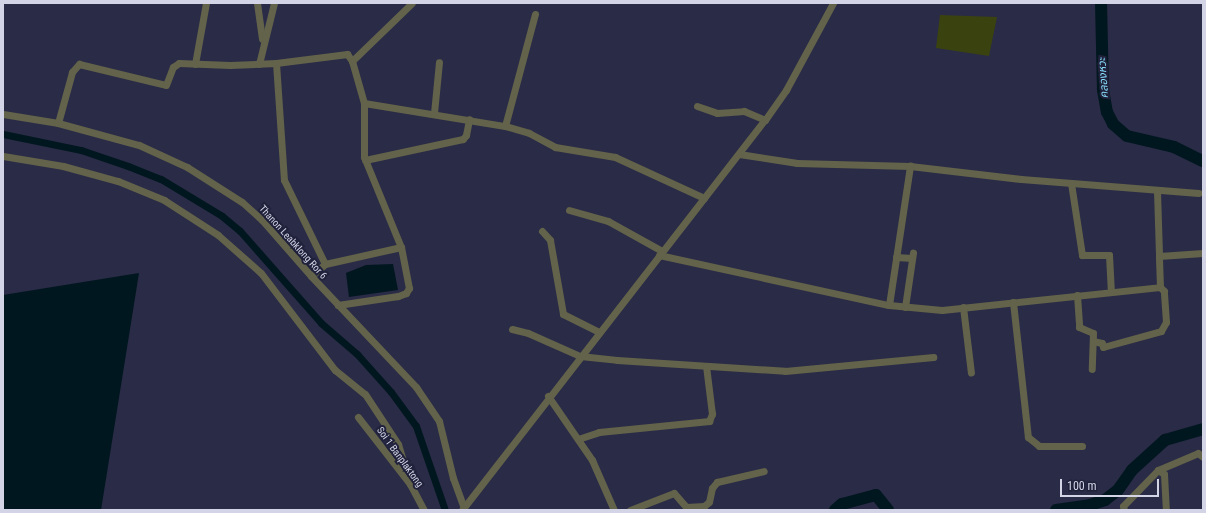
<!DOCTYPE html>
<html>
<head>
<meta charset="utf-8">
<style>
  body { margin:0 }
  #map { position:relative; width:1206px; height:513px; overflow:hidden; background:#2a2b46; font-family:"Roboto Condensed","Noto Sans Thai",sans-serif }
  div>[style] { position:absolute }
  [style*='--x'] { left:calc(var(--x)*1px); top:calc(var(--y)*1px); width:calc(var(--w)*1px); rotate:calc(var(--a)*1deg) }
  .green>* { inset:0; background:#3a4310 }
  .water>* { inset:0; background:#00171f }
  .canal>* { height:7px; margin:-3.5px; padding:0 3.5px; transform-origin:3.5px; border-radius:3.5px; background:#00171f }
  .river>* { height:12px; margin:-6px; padding:0 6px; transform-origin:6px; border-radius:6px; background:#00171f }
  .minor>* { height:7px; margin:-3.5px; padding:0 3.5px; transform-origin:3.5px; border-radius:3.5px; background:#62634a }
  span { translate:-50% -50%; white-space:nowrap; text-align:center; line-height:1.15; -webkit-text-stroke:4px #20213b; paint-order:stroke }
  .street-label { font-size:10px; color:#d3d5e7 }
  .water-label { font-size:11px; color:#86ddfb; font-style:italic }
  .frame { position:absolute; inset:0; border:4px solid #d3d5e7; pointer-events:none }
  .scale { position:absolute; left:1060px; top:479px; width:99px; height:18px; box-sizing:border-box; border:2px solid #d3d5e7; border-top:0; padding-left:5px; font-size:12px; line-height:14px; white-space:nowrap; color:#d3d5e7; -webkit-text-stroke:3px #20213b; paint-order:stroke }
</style>
</head>
<body>
<div id="map">
  <div class="green">
    <div style="clip-path:polygon(940px 15px,997px 17px,989px 56px,936px 48px)"></div>
  </div>
  <div class="water">
    <div style="clip-path:polygon(393px 264px,398px 290px,349px 297px,346px 273px,366px 265px)"></div>
    <div style="clip-path:polygon(139px 273px,101px 510px,3px 510px,3px 295px)"></div>
  </div>
  <div class="canal">
    <div style="--x:3;--y:134;--w:80;--a:11.6"></div>
    <div style="--x:81;--y:150;--w:50;--a:18.8"></div>
    <div style="--x:128;--y:166;--w:35;--a:22"></div>
    <div style="--x:161;--y:179;--w:71;--a:31.2"></div>
    <div style="--x:222;--y:216;--w:23;--a:40"></div>
    <div style="--x:240;--y:231;--w:123;--a:48.6"></div>
    <div style="--x:321;--y:323;--w:48;--a:40.7"></div>
    <div style="--x:357;--y:354;--w:51;--a:48.2"></div>
    <div style="--x:391;--y:392;--w:42;--a:53.7"></div>
    <div style="--x:416;--y:426;--w:89;--a:71"></div>
  </div>
  <div class="river">
    <div style="--x:1101;--y:3;--w:87;--a:88.7"></div>
    <div style="--x:1103;--y:90;--w:22;--a:80"></div>
    <div style="--x:1107;--y:112;--w:13;--a:63"></div>
    <div style="--x:1113;--y:124;--w:18;--a:41"></div>
    <div style="--x:1127;--y:136;--w:48;--a:13.2"></div>
    <div style="--x:1174;--y:147;--w:32;--a:26"></div>
    <div style="--x:835;--y:510;--w:9;--a:-41"></div>
    <div style="--x:842;--y:504;--w:35;--a:-15"></div>
    <div style="--x:876;--y:495;--w:19;--a:51"></div>
    <div style="--x:1056;--y:510;--w:34;--a:-8"></div>
    <div style="--x:1090;--y:505;--w:16;--a:-18"></div>
    <div style="--x:1105;--y:500;--w:16;--a:-38"></div>
    <div style="--x:1118;--y:490;--w:24;--a:-55"></div>
    <div style="--x:1132;--y:470;--w:45;--a:-42.3"></div>
    <div style="--x:1165;--y:440;--w:40;--a:-16"></div>
  </div>
  <div class="minor">
    <div style="--x:257;--y:3;--w:36;--a:82"></div>
    <div style="--x:352;--y:61;--w:83;--a:-44"></div>
    <div style="--x:276;--y:63;--w:117;--a:86.1"></div>
    <div style="--x:284;--y:180;--w:93;--a:64"></div>
    <div style="--x:325;--y:264;--w:18;--a:139"></div>
    <div style="--x:195;--y:64;--w:62;--a:-79.8"></div>
    <div style="--x:259;--y:64;--w:63;--a:-76.2"></div>
    <div style="--x:364;--y:103;--w:143;--a:9.3"></div>
    <div style="--x:505;--y:126;--w:25;--a:16"></div>
    <div style="--x:529;--y:133;--w:30;--a:28"></div>
    <div style="--x:555;--y:147;--w:61;--a:9.5"></div>
    <div style="--x:615;--y:157;--w:98;--a:24.7"></div>
    <div style="--x:697;--y:106;--w:21;--a:19"></div>
    <div style="--x:717;--y:113;--w:27;--a:-4"></div>
    <div style="--x:744;--y:111;--w:23;--a:23"></div>
    <div style="--x:434;--y:113;--w:51;--a:-84.4"></div>
    <div style="--x:3;--y:114;--w:56;--a:9.3"></div>
    <div style="--x:58;--y:123;--w:84;--a:15.2"></div>
    <div style="--x:139;--y:145;--w:53;--a:24.6"></div>
    <div style="--x:187;--y:167;--w:65;--a:32.5"></div>
    <div style="--x:242;--y:202;--w:27;--a:42"></div>
    <div style="--x:262;--y:220;--w:74;--a:48.8"></div>
    <div style="--x:311;--y:276;--w:153;--a:46.6"></div>
    <div style="--x:416;--y:387;--w:41;--a:55.9"></div>
    <div style="--x:439;--y:421;--w:59;--a:76.2"></div>
    <div style="--x:453;--y:478;--w:32;--a:70"></div>
    <div style="--x:58;--y:123;--w:53;--a:-74.6"></div>
    <div style="--x:72;--y:72;--w:11;--a:-49"></div>
    <div style="--x:79;--y:64;--w:89;--a:13.6"></div>
    <div style="--x:166;--y:85;--w:19;--a:-69"></div>
    <div style="--x:173;--y:67;--w:7;--a:-34"></div>
    <div style="--x:179;--y:63;--w:51;--a:2.2"></div>
    <div style="--x:230;--y:65;--w:46;--a:-2.5"></div>
    <div style="--x:276;--y:63;--w:72;--a:-7.2"></div>
    <div style="--x:347;--y:54;--w:9;--a:54"></div>
    <div style="--x:352;--y:61;--w:44;--a:74.1"></div>
    <div style="--x:364;--y:103;--w:54;--a:90"></div>
    <div style="--x:364;--y:157;--w:97;--a:67.7"></div>
    <div style="--x:401;--y:247;--w:42;--a:79"></div>
    <div style="--x:409;--y:288;--w:6;--a:121"></div>
    <div style="--x:406;--y:293;--w:9;--a:159"></div>
    <div style="--x:398;--y:296;--w:61;--a:171.5"></div>
    <div style="--x:505;--y:126;--w:116;--a:-75"></div>
    <div style="--x:739;--y:154;--w:59;--a:8.8"></div>
    <div style="--x:797;--y:163;--w:113;--a:1.5"></div>
    <div style="--x:910;--y:166;--w:112;--a:6.7"></div>
    <div style="--x:1021;--y:179;--w:178;--a:4.5"></div>
    <div style="--x:3;--y:156;--w:61;--a:9.5"></div>
    <div style="--x:63;--y:166;--w:57;--a:15.3"></div>
    <div style="--x:118;--y:181;--w:50;--a:22.4"></div>
    <div style="--x:164;--y:200;--w:64;--a:32.9"></div>
    <div style="--x:218;--y:235;--w:57;--a:41.5"></div>
    <div style="--x:261;--y:273;--w:122;--a:52.7"></div>
    <div style="--x:335;--y:370;--w:38;--a:39"></div>
    <div style="--x:365;--y:394;--w:60;--a:56.6"></div>
    <div style="--x:398;--y:444;--w:42;--a:73.3"></div>
    <div style="--x:365;--y:160;--w:100;--a:-12.1"></div>
    <div style="--x:463;--y:139;--w:5;--a:-53"></div>
    <div style="--x:466;--y:135;--w:16;--a:-79"></div>
    <div style="--x:1071;--y:183;--w:73;--a:81.3"></div>
    <div style="--x:1082;--y:255;--w:27;--a:0"></div>
    <div style="--x:1109;--y:255;--w:37;--a:87"></div>
    <div style="--x:1157;--y:191;--w:65;--a:88.2"></div>
    <div style="--x:569;--y:210;--w:41;--a:15.8"></div>
    <div style="--x:608;--y:221;--w:62;--a:29.1"></div>
    <div style="--x:542;--y:231;--w:12;--a:48"></div>
    <div style="--x:550;--y:240;--w:75;--a:80"></div>
    <div style="--x:563;--y:314;--w:40;--a:26.6"></div>
    <div style="--x:659;--y:255;--w:235;--a:12.3"></div>
    <div style="--x:889;--y:305;--w:53;--a:5.4"></div>
    <div style="--x:942;--y:310;--w:219;--a:-6"></div>
    <div style="--x:1160;--y:287;--w:31;--a:-92"></div>
    <div style="--x:1159;--y:256;--w:44;--a:-3.9"></div>
    <div style="--x:896;--y:257;--w:16;--a:4"></div>
    <div style="--x:325;--y:264;--w:78;--a:-12.6"></div>
    <div style="--x:1077;--y:295;--w:32;--a:86"></div>
    <div style="--x:1079;--y:327;--w:15;--a:23"></div>
    <div style="--x:1093;--y:333;--w:36;--a:92"></div>
    <div style="--x:1013;--y:302;--w:136;--a:83.7"></div>
    <div style="--x:1028;--y:437;--w:14;--a:39"></div>
    <div style="--x:1039;--y:446;--w:43;--a:0"></div>
    <div style="--x:889;--y:305;--w:141;--a:-81.4"></div>
    <div style="--x:905;--y:307;--w:55;--a:-81.6"></div>
    <div style="--x:963;--y:307;--w:66;--a:83.1"></div>
    <div style="--x:512;--y:329;--w:16;--a:14"></div>
    <div style="--x:528;--y:333;--w:57;--a:23.9"></div>
    <div style="--x:580;--y:356;--w:37;--a:6"></div>
    <div style="--x:617;--y:360;--w:168;--a:3.7"></div>
    <div style="--x:785;--y:371;--w:149;--a:-5.4"></div>
    <div style="--x:1093;--y:341;--w:9;--a:13"></div>
    <div style="--x:1102;--y:343;--w:4;--a:76"></div>
    <div style="--x:1103;--y:347;--w:60;--a:-15.4"></div>
    <div style="--x:1161;--y:331;--w:10;--a:-61"></div>
    <div style="--x:1166;--y:322;--w:31;--a:-94"></div>
    <div style="--x:1164;--y:291;--w:6;--a:-135"></div>
    <div style="--x:548;--y:396;--w:78;--a:55.5"></div>
    <div style="--x:592;--y:460;--w:55;--a:66.3"></div>
    <div style="--x:358;--y:417;--w:85;--a:52.2"></div>
    <div style="--x:410;--y:484;--w:30;--a:62"></div>
    <div style="--x:578;--y:439;--w:22;--a:-18"></div>
    <div style="--x:599;--y:432;--w:111;--a:-5.7"></div>
    <div style="--x:709;--y:421;--w:8;--a:-67"></div>
    <div style="--x:712;--y:414;--w:48;--a:-97.1"></div>
    <div style="--x:1158;--y:470;--w:43;--a:-23"></div>
    <div style="--x:1198;--y:453;--w:6;--a:39"></div>
    <div style="--x:462;--y:510;--w:494;--a:-52.2"></div>
    <div style="--x:765;--y:120;--w:37;--a:-55"></div>
    <div style="--x:786;--y:90;--w:99;--a:-61.6"></div>
    <div style="--x:630;--y:510;--w:47;--a:-21.1"></div>
    <div style="--x:674;--y:493;--w:18;--a:49"></div>
    <div style="--x:686;--y:507;--w:18;--a:-3"></div>
    <div style="--x:704;--y:506;--w:6;--a:-39"></div>
    <div style="--x:709;--y:502;--w:14;--a:-78"></div>
    <div style="--x:712;--y:488;--w:8;--a:-50"></div>
    <div style="--x:717;--y:482;--w:48;--a:-13.2"></div>
    <div style="--x:1124;--y:510;--w:4;--a:-104"></div>
    <div style="--x:1123;--y:506;--w:50;--a:-45.8"></div>
    <div style="--x:1158;--y:470;--w:7;--a:34"></div>
    <div style="--x:1164;--y:474;--w:36;--a:87"></div>
  </div>
  <div class="street-label">
    <span style="left:293px;top:242px;rotate:48deg">Thanon Leabklong Ror 6</span>
    <span style="left:400px;top:457px;rotate:54deg">Soi 1 Banplaktong</span>
  </div>
  <div class="water-label">
    <span style="left:1104px;top:78px;rotate:-94deg">คลองหวะ</span>
  </div>
  <div class="frame"></div>
  <div class="scale">100 m</div>
</div>
</body>
</html>
